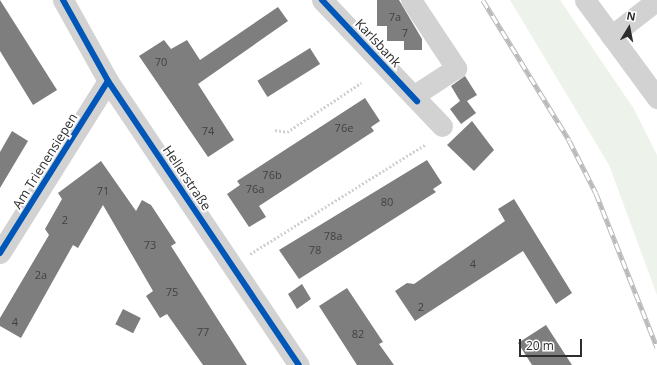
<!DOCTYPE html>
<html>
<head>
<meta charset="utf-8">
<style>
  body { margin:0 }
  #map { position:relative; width:657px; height:365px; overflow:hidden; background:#fff; font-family:"Open Sans",sans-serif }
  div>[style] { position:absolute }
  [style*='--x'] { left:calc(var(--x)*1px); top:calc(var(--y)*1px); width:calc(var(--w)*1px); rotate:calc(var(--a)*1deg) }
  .green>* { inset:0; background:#edf3eb }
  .building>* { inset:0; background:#7e7e7e; transform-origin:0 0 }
  .path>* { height:2.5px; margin-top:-1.25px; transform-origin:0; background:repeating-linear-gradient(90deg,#d2d2d2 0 2px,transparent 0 4px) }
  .minor>* { height:21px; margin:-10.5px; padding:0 10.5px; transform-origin:10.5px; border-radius:10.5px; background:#d2d2d2 }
  .rail>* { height:4.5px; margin-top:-2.25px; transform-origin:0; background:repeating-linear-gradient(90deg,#fff 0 9px,#b9b9b9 0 18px); box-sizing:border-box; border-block:1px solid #b9b9b9 }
  .cycleway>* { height:6px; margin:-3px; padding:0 3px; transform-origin:3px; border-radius:3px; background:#0057b8 }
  span { translate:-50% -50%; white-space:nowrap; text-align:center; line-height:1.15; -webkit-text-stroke:4px #fff; paint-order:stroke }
  .number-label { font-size:11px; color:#414141 }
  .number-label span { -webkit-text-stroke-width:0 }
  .street-label { font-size:13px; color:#2d2d2d }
  .north { position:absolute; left:609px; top:8px; width:40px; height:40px; -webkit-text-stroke:3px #fff; paint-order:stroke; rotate:10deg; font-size:11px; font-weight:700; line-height:16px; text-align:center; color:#2d2d2d }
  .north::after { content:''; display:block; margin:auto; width:14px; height:18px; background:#2d2d2d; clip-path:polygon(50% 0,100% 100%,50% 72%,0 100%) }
  .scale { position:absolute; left:519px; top:339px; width:63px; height:18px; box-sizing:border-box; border:2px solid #2d2d2d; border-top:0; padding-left:5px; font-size:12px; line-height:14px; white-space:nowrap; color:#2d2d2d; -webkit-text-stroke:3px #fff; paint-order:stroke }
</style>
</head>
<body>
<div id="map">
  <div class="green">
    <div style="clip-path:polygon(510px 0,560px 0,634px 109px,657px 155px,657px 295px,609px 165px)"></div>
  </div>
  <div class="building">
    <div style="clip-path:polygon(0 0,57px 90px,33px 105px,0 51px)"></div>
    <div style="clip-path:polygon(377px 0,399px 0,422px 39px,422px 50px,404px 50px,404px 41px,387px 41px,387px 26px,377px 26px)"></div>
    <div style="clip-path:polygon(278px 7px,288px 21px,198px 84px,234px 140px,208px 157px,139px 56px,164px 40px,171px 49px,187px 40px,200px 60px)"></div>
    <div style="left:310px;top:48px;width:19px;height:62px;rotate:58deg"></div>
    <div style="clip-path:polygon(465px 76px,477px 95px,467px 101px,476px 113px,461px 124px,450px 109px,460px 101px,451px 86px)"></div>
    <div style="clip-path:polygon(365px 98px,380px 121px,371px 127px,374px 131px,259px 206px,266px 217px,249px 227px,227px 194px,240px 185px,237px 181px)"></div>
    <div style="clip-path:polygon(472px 121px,494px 150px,474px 171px,447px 145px)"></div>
    <div style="clip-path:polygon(12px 131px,28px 141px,0 188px,0 152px)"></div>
    <div style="clip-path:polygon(427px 160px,442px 183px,433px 189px,436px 192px,299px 279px,279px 250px)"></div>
    <div style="clip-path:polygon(101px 161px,136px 211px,142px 200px,151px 205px,176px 243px,171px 246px,247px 365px,203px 365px,167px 314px,160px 318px,146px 296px,153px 291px,103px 205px,78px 248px,73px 245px,21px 338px,0 326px,0 318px,49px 235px,45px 229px,62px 199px,58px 193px)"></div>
    <div style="clip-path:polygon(514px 199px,572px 293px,556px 304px,523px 251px,415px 321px,395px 291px,407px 283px,414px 284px,505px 221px,498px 209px)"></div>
    <div style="clip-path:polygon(302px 284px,311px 299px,297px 309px,288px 294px)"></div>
    <div style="clip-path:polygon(347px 288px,383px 342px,379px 344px,394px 365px,357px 365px,319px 306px)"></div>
    <div style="left:123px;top:309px;width:20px;height:17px;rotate:27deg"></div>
    <div style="clip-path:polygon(546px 325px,572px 365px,532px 365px,518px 343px)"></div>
  </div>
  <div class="path">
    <div style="--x:275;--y:130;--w:12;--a:9"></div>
    <div style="--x:287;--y:132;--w:89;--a:-33.5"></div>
    <div style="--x:250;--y:254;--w:208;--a:-32"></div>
  </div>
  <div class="minor">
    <div style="--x:63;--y:0;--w:93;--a:60.9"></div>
    <div style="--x:108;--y:81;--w:342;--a:56.1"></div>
    <div style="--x:322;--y:0;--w:174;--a:46.4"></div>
    <div style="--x:411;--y:0;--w:82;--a:56.5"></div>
    <div style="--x:456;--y:68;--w:51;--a:146.9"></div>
    <div style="--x:585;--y:0;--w:122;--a:53.7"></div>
    <div style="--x:611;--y:36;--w:58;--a:-38"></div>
    <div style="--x:0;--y:253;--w:203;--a:-57.9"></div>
  </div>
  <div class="rail">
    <div style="--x:483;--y:0;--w:164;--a:58.4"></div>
    <div style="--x:569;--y:140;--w:59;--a:63"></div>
    <div style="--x:596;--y:193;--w:166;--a:68.4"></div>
  </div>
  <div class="cycleway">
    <div style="--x:63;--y:0;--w:93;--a:60.9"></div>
    <div style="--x:108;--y:81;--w:342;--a:56.1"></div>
    <div style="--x:322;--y:0;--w:139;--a:46.8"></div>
    <div style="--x:0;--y:253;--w:203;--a:-57.9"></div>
  </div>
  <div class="number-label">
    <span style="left:395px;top:17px">7a</span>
    <span style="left:405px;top:33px">7</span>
    <span style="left:161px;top:62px">70</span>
    <span style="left:344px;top:128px">76e</span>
    <span style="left:208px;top:131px">74</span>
    <span style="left:272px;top:175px">76b</span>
    <span style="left:255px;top:189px">76a</span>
    <span style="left:103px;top:191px">71</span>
    <span style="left:387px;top:202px">80</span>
    <span style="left:65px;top:220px">2</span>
    <span style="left:333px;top:236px">78a</span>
    <span style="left:150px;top:245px">73</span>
    <span style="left:315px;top:250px">78</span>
    <span style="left:473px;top:264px">4</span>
    <span style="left:41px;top:275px">2a</span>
    <span style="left:172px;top:292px">75</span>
    <span style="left:421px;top:307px">2</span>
    <span style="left:15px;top:322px">4</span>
    <span style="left:203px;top:332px">77</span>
    <span style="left:358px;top:334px">82</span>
  </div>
  <div class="street-label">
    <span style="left:378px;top:43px;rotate:47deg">Karlsbank</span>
    <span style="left:45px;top:161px;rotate:-58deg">Am Trienensiepen</span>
    <span style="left:187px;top:178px;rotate:56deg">Hellerstraße</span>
  </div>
  <div class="north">N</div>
  <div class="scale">20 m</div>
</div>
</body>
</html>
